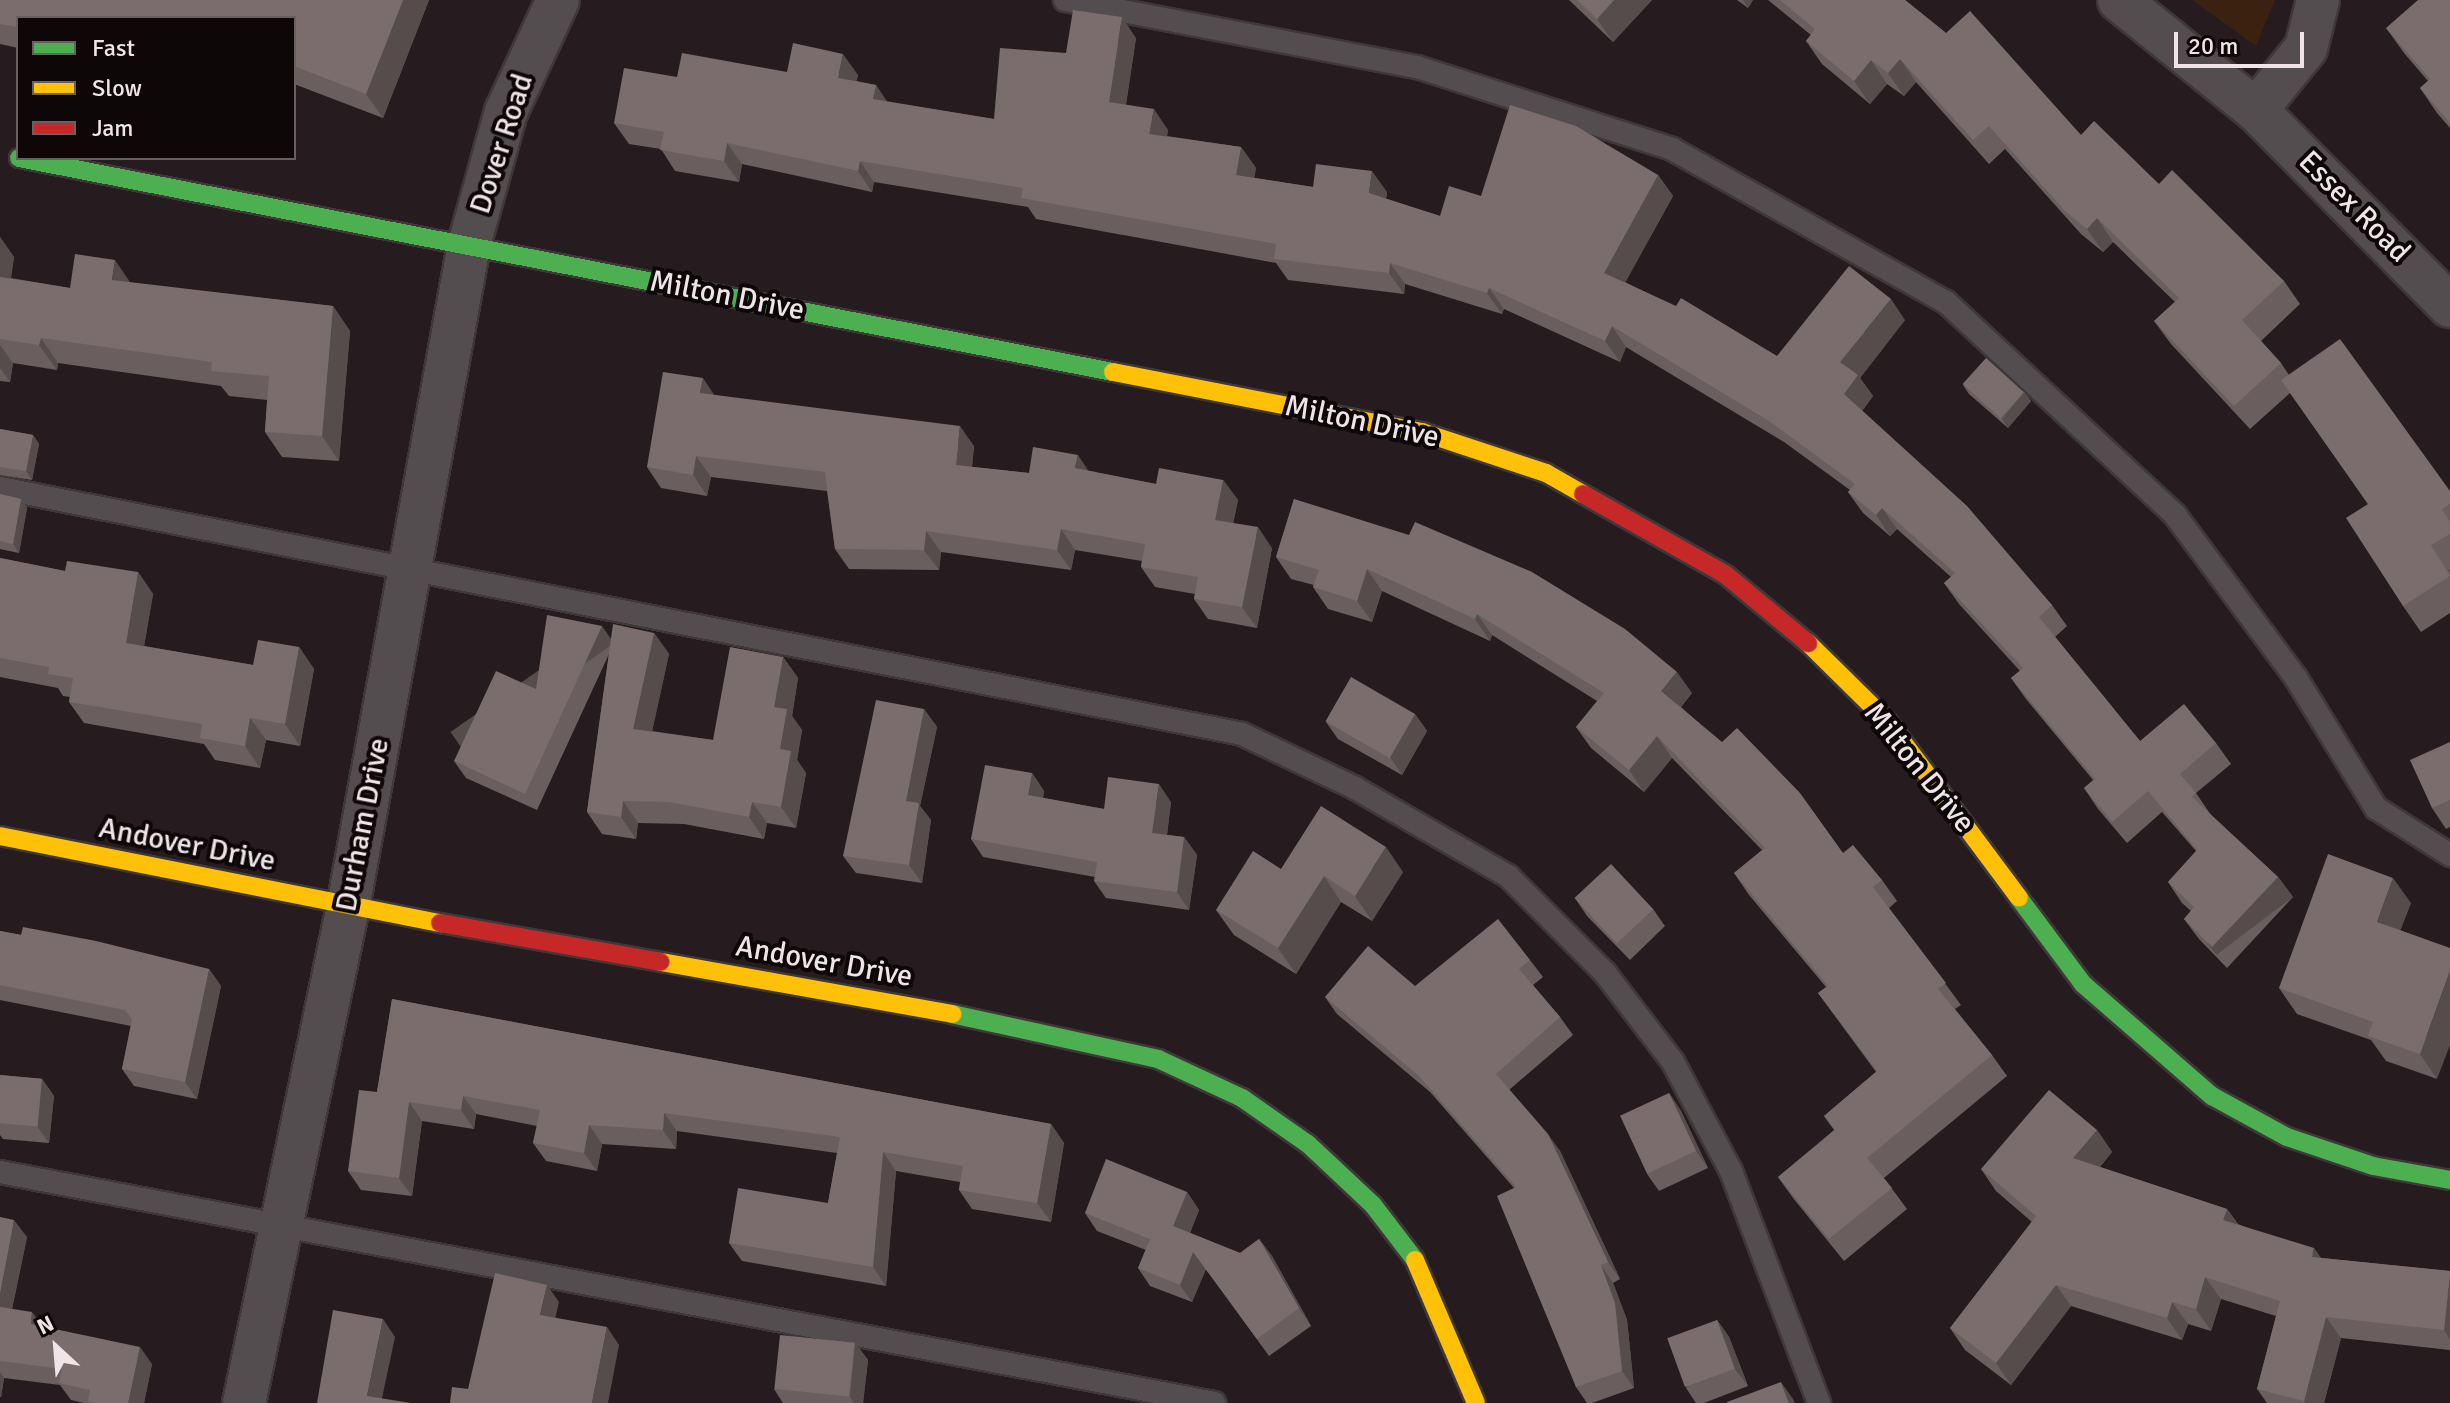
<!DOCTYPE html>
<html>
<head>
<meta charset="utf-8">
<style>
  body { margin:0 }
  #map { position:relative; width:2450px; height:1403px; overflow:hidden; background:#261c1f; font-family:Signika,sans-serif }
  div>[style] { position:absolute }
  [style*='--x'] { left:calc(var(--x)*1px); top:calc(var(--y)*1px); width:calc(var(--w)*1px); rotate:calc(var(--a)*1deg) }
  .green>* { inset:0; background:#3b2110 }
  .roads { filter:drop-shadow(2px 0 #3f3839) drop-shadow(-2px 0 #3f3839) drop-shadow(0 2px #3f3839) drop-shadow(0 -2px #3f3839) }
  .lane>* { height:22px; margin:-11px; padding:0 11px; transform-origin:11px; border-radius:11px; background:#544d4f }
  .street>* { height:42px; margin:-21px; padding:0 21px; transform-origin:21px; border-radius:21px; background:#544d4f }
  .fast>* { height:18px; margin:-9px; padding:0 9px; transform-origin:9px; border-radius:9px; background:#4caf50 }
  .slow>* { height:18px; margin:-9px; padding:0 9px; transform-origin:9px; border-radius:9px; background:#ffc107 }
  .jam>* { height:18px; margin:-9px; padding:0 9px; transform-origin:9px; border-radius:9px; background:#c62828 }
  .wall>* { inset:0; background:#6a5e5e }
  .shaded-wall>* { inset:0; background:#564c4c; transform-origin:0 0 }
  .building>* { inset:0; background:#7b6d6d; transform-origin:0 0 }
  span { translate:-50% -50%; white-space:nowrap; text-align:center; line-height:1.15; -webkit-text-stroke:8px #0d0708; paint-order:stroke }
  .street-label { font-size:30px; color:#f0e4e8 }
  .legend { position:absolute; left:16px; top:16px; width:280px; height:144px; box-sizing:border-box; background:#0d0708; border:2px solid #685f62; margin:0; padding:10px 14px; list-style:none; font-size:24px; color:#f0e4e8 }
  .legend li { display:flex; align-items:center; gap:16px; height:40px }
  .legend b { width:40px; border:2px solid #685f62 }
  .north { position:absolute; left:16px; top:1307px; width:80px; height:80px; -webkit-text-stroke:6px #0d0708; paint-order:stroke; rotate:334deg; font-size:22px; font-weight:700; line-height:32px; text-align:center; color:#f0e4e8 }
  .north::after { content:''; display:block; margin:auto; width:28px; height:36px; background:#f0e4e8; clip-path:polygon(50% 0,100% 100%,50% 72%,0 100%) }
  .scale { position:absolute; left:2174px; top:32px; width:130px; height:36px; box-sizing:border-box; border:4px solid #f0e4e8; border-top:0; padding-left:10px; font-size:24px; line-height:28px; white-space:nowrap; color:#f0e4e8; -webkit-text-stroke:6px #0d0708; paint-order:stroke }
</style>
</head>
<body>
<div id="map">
  <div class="green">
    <div style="clip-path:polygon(2192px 0,2275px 0,2256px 46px)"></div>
  </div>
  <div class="roads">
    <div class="lane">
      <div style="--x:1065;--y:0;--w:358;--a:10.8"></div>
      <div style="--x:1417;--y:67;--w:268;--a:17.8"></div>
      <div style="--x:1672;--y:149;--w:314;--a:29.2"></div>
      <div style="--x:1946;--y:302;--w:313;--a:42.9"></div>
      <div style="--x:2175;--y:515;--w:203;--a:53.4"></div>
      <div style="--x:2296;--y:678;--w:153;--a:58.4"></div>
      <div style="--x:2376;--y:808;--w:88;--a:32.4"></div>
      <div style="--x:0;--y:488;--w:1266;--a:11.2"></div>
      <div style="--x:1242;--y:734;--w:125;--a:25.5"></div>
      <div style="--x:1355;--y:788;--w:177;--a:29.9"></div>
      <div style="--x:1508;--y:876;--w:137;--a:45"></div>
      <div style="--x:1605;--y:973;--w:112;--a:52.6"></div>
      <div style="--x:1673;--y:1062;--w:123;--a:62"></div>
      <div style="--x:1731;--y:1171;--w:248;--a:69.2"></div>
      <div style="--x:0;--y:1172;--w:1236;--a:10.77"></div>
    </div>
    <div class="street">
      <div style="--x:2119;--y:0;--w:176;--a:38.8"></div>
      <div style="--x:2318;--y:0;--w:49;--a:104"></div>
      <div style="--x:2306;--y:48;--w:80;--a:128.9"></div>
      <div style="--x:2256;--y:110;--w:276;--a:45.3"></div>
      <div style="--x:244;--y:1403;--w:507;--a:-78.16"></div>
      <div style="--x:348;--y:907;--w:673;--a:-79.64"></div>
      <div style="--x:469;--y:245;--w:138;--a:-74.5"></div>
      <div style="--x:506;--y:112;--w:123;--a:-65.1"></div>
    </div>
    <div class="fast">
      <div style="--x:19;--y:158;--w:1115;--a:11.07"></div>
      <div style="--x:2019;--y:898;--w:107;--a:53.3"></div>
      <div style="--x:2083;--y:984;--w:171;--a:41"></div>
      <div style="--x:2212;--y:1096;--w:85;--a:28.7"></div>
      <div style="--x:2287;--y:1137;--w:91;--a:18.6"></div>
      <div style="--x:2373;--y:1166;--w:78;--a:10.3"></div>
      <div style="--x:952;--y:1014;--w:211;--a:12.3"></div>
      <div style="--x:1158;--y:1059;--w:93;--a:24.9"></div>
      <div style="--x:1242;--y:1098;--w:80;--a:34.9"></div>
      <div style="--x:1308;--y:1144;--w:89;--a:43.2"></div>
      <div style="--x:1373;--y:1205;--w:69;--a:52.6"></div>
    </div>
    <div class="slow">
      <div style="--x:1113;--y:372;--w:315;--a:11"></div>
      <div style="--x:1422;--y:432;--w:131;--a:18.3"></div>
      <div style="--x:1546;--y:473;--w:43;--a:29.6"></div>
      <div style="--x:1808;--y:643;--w:112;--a:44.6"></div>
      <div style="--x:1888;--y:722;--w:219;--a:53.3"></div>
      <div style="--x:0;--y:836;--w:449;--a:11.2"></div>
      <div style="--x:661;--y:962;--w:296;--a:10.1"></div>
      <div style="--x:1415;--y:1260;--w:155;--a:66.9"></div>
    </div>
    <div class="jam">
      <div style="--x:1583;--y:494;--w:164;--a:29.5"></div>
      <div style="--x:1726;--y:575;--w:107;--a:39.7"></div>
      <div style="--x:440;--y:923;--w:224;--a:10"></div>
    </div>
  </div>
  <div class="wall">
    <div style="clip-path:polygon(0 0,429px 0,383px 118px,294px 84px,294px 18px,18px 18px,18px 48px,0 44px)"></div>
    <div style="clip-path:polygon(1569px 0,1652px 0,1613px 42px)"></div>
    <div style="clip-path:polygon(1737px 0,1753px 0,1748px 8px)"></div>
    <div style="clip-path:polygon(1768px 0,1905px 0,1946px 33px,2081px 135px,2159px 184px,2284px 281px,2300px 304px,2261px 341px,2281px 363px,2289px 375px,2450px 491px,2450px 570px,2449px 570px,2450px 572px,2450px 613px,2421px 632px,2403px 606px,2368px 504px,2290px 393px,2250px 429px,2171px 344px,2154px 321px,2175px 302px,2113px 242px,2103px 252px,2081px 234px,2005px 149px,1989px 164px,1916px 82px,1904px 96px,1887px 84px,1870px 104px,1822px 64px,1806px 41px,1811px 35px)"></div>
    <div style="clip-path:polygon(2450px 0,2450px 128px,2437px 113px,2420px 88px,2428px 81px,2404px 53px,2386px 28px)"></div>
    <div style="clip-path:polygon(1136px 38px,1126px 105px,1168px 130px,1167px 136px,1241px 147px,1256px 168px,1254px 178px,1313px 187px,1387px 192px,1386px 199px,1440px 216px,1481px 196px,1658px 175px,1673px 196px,1625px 282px,1777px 356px,1905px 320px,1860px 378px,1873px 396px,1862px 411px,2052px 605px,2067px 626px,2055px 637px,2140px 741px,2216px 743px,2231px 764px,2196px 793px,2211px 815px,2278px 877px,2293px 897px,2227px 968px,2199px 939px,2184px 919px,2191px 911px,2182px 903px,2168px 882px,2196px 851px,2162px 812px,2127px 843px,2098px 809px,2084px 788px,2093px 780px,2026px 699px,2011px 678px,2020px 671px,1959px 604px,1944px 583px,1951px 577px,1897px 529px,1890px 536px,1863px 513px,1848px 492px,1850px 490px,1784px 442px,1626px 347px,1620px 362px,1504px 309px,1502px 314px,1405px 284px,1404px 294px,1288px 280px,1276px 263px,1036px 219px,1028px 207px,874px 182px,872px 192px,742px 164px,739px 182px,675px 171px,661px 149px,629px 144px,614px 123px,677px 77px,787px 72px,858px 75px,856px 81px,876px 85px,887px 102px,994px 119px,1066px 53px)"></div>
    <div style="clip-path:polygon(0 237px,14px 257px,11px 278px,70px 288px,131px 283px,333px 306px,350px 331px,339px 461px,282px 457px,265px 432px,267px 400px,229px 396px,221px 386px,58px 363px,57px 370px,13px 363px,10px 382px,0 381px)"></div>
    <div style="clip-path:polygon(1963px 385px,2024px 392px,2031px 401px,2008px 428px,1969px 394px)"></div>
    <div style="clip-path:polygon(715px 395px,974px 446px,972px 467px,1029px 473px,1089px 471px,1156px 484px,1223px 480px,1238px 500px,1233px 523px,1272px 548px,1257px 628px,1208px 619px,1194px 599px,1195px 594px,1155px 587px,1141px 567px,1142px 561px,1075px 550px,1071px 570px,941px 552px,939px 570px,849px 569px,835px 549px,827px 491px,711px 477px,707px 496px,661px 488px,647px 467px)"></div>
    <div style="clip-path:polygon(0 429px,33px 435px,39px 444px,32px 480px,0 475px)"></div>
    <div style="clip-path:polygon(0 494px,21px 499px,27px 508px,19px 553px,0 549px)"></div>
    <div style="clip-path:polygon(1294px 499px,1692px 693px,1681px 707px,1843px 853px,1882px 880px,1897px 901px,1889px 908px,1961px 1005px,1955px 1009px,1992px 1055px,2007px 1076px,1884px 1178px,1907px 1209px,1844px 1261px,1793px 1198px,1778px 1177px,1834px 1130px,1824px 1116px,1876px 1072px,1818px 993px,1826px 987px,1749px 895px,1734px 873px,1762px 850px,1672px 758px,1644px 792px,1591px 748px,1576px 727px,1597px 701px,1492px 635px,1490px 641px,1382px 591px,1372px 622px,1328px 609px,1313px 587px,1314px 585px,1291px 579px,1276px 557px)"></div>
    <div style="clip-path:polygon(0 558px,65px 571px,138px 572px,153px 594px,144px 646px,253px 665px,299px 647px,314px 669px,300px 746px,266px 740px,260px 768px,215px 760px,204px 744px,84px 723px,69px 702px,70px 697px,63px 696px,58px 688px,0 677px)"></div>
    <div style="clip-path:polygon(654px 633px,669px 654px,652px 731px,713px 740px,783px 657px,798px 678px,792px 716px,802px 730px,797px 760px,806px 773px,796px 828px,767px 823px,764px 839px,684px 824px,638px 823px,636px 839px,602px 834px,587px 812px,609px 654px,537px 810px,466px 778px,454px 761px,611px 639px)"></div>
    <div style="clip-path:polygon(924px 709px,937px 727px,920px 806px,931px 820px,922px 883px,856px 873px,843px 856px)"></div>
    <div style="clip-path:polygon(1415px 714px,1427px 731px,1402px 775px,1338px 739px,1326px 722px)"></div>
    <div style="clip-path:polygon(2450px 742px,2450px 827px,2446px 829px,2432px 808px)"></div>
    <div style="clip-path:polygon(1032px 773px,1044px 791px,1043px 798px,1104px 809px,1171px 802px,1167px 835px,1184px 837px,1197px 855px,1189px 910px,1106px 898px,1094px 881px,1095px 877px,983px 857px,971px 839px)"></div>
    <div style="clip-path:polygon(1281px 869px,1403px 872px,1372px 921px,1341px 902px,1296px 974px,1234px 935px,1216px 910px)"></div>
    <div style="clip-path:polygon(1575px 898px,1653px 909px,1665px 926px,1630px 960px,1587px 916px)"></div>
    <div style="clip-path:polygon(2411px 903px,2400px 930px,2437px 1079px,2386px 1061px,2371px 1040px,2297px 1014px,2279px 988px)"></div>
    <div style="clip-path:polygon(0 931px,209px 969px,221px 986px,197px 1099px,134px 1086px,122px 1069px,131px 1026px,0 1000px)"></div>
    <div style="clip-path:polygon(1530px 960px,1543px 977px,1533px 985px,1560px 1017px,1573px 1035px,1509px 1090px,1560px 1151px,1620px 1279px,1613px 1283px,1627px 1320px,1634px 1388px,1592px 1403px,1587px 1403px,1576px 1387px,1514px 1188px,1430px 1092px,1337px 1014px,1325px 997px,1415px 986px)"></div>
    <div style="clip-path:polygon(392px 999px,1051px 1124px,1064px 1143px,1051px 1222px,972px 1209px,959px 1190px,960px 1182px,896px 1171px,886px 1286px,742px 1261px,729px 1243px,828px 1203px,837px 1153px,677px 1131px,676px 1149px,602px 1144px,597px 1171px,546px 1161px,533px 1143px,537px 1126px,476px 1114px,474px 1129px,422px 1121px,412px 1196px,361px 1190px,348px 1171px,377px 1092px)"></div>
    <div style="clip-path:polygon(0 1075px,42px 1079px,54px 1096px,49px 1143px,3px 1139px,0 1135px)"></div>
    <div style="clip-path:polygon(1669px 1093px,1681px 1111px,1708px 1168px,1659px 1191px,1647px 1174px)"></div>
    <div style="clip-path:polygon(2097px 1130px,2112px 1152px,2100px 1167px,2227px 1209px,2238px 1224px,2321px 1258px,2450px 1271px,2450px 1350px,2341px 1338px,2324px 1403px,2267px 1403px,2257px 1389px,2276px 1316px,2221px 1299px,2211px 1331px,2188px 1324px,2182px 1340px,2071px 1306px,2011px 1385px,1965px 1350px,1950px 1328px,2032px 1222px,1996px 1191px,1981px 1169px)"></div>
    <div style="clip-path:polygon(1187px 1192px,1199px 1210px,1190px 1233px,1240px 1253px,1259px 1239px,1272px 1256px,1311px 1326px,1269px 1356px,1206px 1269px,1192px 1302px,1150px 1286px,1138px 1268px,1146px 1250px,1097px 1231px,1085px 1213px)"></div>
    <div style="clip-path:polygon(0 1217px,27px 1237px,12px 1309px,43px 1326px,152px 1364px,144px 1403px,84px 1403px,71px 1400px,60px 1385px,4px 1378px,1px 1397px,0 1397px)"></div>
    <div style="clip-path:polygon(1717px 1320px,1729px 1337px,1748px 1386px,1704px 1403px,1696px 1403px,1686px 1388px)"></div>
    <div style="clip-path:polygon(855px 1343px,868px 1360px,863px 1403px,783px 1403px,774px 1389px)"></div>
  </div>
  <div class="shaded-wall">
    <div style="clip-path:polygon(403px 0,429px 0,383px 118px,366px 94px)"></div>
    <div style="clip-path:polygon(1614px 0,1652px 0,1613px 42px,1597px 19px)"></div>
    <div style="clip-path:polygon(1743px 0,1753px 0,1748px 8px)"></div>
    <div style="clip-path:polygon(1122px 17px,1136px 38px,1123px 122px,1109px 102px)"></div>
    <div style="clip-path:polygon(843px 54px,858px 75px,853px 98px,838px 78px)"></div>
    <div style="clip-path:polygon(1900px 59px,1916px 82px,1904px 96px,1888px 73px)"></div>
    <div style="clip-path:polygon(1871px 60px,1887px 84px,1870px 104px,1854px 81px)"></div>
    <div style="clip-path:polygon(876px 85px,890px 106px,873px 99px)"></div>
    <div style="clip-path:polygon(1154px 109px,1168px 130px,1164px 155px,1149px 134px)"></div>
    <div style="clip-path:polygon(727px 143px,742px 164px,739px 182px,724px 161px)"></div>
    <div style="clip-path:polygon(1241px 147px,1256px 168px,1251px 196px,1236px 175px)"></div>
    <div style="clip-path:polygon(860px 161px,874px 182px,872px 192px,858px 171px)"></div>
    <div style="clip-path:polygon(1372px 171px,1387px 192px,1384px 214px,1369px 193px)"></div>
    <div style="clip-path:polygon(1658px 175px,1673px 196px,1619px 294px,1604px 273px)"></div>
    <div style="clip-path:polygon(2097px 218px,2113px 242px,2103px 252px,2087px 229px)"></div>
    <div style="clip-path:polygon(0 237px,14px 257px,7px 300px,0 290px)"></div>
    <div style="clip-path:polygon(115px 260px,132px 285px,112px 280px)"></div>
    <div style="clip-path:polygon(1390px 263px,1405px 284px,1404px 294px,1389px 273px)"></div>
    <div style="clip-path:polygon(1489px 288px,1504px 309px,1502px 314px,1487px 293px)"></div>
    <div style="clip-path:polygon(1891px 299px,1905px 320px,1860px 378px,1873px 396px,1859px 415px,1844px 394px,1840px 362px)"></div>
    <div style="clip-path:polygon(333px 306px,350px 331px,339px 461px,322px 436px)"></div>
    <div style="clip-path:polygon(1612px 326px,1626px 347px,1620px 362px,1605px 341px)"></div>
    <div style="clip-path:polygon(41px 338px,58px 363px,57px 370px,39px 345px)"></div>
    <div style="clip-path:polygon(0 345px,13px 363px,10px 382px,0 368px)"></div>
    <div style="clip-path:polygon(703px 378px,717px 399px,700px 393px)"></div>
    <div style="clip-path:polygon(2024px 392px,2031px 401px,2008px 428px,2002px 419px)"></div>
    <div style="clip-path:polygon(960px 426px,974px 446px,970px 486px,956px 465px)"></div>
    <div style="clip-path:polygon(33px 435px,39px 444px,32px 480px,26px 471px)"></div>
    <div style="clip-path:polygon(1078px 455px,1092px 476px,1075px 468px)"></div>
    <div style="clip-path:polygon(696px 456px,711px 477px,707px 496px,693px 475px)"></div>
    <div style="clip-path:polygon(1223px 480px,1238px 500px,1230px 540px,1215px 520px)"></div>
    <div style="clip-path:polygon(21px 499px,27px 508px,19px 553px,13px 544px)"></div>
    <div style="clip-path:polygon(1882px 508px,1897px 529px,1890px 536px,1876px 515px)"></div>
    <div style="clip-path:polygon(1258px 527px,1272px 548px,1257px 628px,1242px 607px)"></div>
    <div style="clip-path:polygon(1061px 529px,1075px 550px,1071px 570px,1057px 550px)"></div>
    <div style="clip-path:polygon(926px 531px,941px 552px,939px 570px,924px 550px)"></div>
    <div style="clip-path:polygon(1367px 569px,1382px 591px,1372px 622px,1357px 601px)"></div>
    <div style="clip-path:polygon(138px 572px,153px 594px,141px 664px,126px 643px)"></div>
    <div style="clip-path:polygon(1477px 614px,1492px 635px,1490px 641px,1475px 619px)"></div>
    <div style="left:602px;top:626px;width:21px;height:185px;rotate:55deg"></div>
    <div style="clip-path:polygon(654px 633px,669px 654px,648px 750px,633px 729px)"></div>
    <div style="clip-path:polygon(299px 647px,314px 669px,300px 746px,285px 724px)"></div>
    <div style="clip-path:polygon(783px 657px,798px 678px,792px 716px,802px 730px,797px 760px,806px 773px,796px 828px,781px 807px,774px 707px)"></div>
    <div style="clip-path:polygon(1677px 672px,1692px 693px,1676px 712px,1661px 691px)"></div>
    <div style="clip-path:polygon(924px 709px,937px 727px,920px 806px,931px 820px,922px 883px,909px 865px,906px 801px)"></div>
    <div style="clip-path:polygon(1415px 714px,1427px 731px,1402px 775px,1390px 757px)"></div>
    <div style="clip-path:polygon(250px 718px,266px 740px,260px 768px,245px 746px)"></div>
    <div style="clip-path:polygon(1657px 736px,1672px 758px,1644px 792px,1629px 770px)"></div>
    <div style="clip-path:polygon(1032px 773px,1044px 791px,1040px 812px,1028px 795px)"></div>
    <div style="clip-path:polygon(1159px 784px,1171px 802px,1165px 850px,1152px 833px)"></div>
    <div style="clip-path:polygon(623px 801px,638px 823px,636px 839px,621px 817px)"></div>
    <div style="clip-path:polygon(752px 802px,767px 823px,764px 839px,749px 817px)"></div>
    <div style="clip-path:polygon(1184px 837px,1197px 855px,1189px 910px,1177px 892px)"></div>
    <div style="clip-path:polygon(1386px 847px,1403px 872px,1372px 921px,1355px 896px)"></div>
    <div style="clip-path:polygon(1324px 876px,1341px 902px,1296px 974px,1278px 948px)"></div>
    <div style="left:2278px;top:877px;width:25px;height:96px;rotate:53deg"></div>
    <div style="clip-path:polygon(2393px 878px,2411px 903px,2394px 947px,2377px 922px)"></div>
    <div style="clip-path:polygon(209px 969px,221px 986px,197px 1099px,185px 1082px)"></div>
    <div style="clip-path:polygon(2450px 971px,2450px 1045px,2437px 1079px,2420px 1054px)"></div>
    <div style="clip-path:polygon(42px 1079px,54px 1096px,49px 1143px,37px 1126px)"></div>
    <div style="clip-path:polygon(1669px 1093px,1681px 1111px,1708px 1168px,1696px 1151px)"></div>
    <div style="clip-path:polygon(463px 1096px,476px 1114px,474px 1129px,461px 1110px)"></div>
    <div style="clip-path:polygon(409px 1102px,422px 1121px,412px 1196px,399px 1178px)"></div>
    <div style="clip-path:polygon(664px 1113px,677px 1131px,676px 1149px,663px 1130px)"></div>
    <div style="clip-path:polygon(1051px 1124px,1064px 1143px,1051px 1222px,1037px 1203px)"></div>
    <div style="clip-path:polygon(589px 1125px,602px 1144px,597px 1171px,584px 1153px)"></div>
    <div style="clip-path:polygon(2097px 1130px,2112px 1152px,2088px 1180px,2073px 1158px)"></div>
    <div style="clip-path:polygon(1548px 1134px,1560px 1151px,1620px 1279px,1608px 1262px)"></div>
    <div style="clip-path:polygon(883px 1152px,896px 1171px,886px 1286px,873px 1267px)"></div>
    <div style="clip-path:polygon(1187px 1192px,1199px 1210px,1185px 1244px,1173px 1226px)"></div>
    <div style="clip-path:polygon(2227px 1209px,2242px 1230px,2223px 1220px)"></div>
    <div style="clip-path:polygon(14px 1220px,27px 1237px,9px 1324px,0 1311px,0 1293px)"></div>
    <div style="clip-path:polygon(1259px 1239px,1272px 1256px,1311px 1326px,1299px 1308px)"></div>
    <div style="clip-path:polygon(2314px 1248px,2330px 1270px,2312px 1257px)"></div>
    <div style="clip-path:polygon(1193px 1252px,1206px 1269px,1192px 1302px,1180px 1285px)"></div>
    <div style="clip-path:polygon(1601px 1265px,1613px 1283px,1627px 1320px,1634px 1388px,1622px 1371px)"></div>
    <div style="clip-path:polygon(2450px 1276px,2450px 1339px,2444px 1330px)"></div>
    <div style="clip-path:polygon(2205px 1277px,2221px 1299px,2211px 1331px,2196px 1309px)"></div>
    <div style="clip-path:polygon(547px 1285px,559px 1302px,552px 1333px,540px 1315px)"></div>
    <div style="clip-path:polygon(2056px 1285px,2071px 1306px,2011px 1385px,1996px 1363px)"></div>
    <div style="clip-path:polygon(2172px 1302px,2188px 1324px,2182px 1340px,2167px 1318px)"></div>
    <div style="clip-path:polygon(32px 1312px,45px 1329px,31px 1324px)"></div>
    <div style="clip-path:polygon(2326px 1317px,2341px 1338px,2324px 1403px,2305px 1403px,2304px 1401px)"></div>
    <div style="clip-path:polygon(383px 1319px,395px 1337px,381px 1403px,367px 1396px)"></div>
    <div style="clip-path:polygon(1717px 1320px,1729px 1337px,1748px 1386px,1735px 1369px)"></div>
    <div style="clip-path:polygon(607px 1327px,619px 1345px,608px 1403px,592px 1403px)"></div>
    <div style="clip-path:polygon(855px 1343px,868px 1360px,863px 1403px,854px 1403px,850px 1397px)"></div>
    <div style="clip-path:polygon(140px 1347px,152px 1364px,144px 1403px,128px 1403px)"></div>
    <div style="clip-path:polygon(0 1372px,4px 1378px,1px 1397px,0 1396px)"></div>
    <div style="clip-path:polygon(1781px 1382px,1793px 1399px,1795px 1403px,1789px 1403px)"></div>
  </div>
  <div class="building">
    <div style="clip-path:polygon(0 0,403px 0,366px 94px,294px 66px,294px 18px,18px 18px,18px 27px,0 24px)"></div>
    <div style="clip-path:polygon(1577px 0,1614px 0,1597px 19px)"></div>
    <div style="clip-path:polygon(1780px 0,1905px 0,1946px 33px,1970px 11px,2081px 135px,2094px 121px,2159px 184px,2172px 170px,2284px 281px,2242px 320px,2281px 363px,2234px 406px,2154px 321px,2179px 298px,2097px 218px,2087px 229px,2065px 211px,1989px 126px,1973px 140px,1900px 59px,1888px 73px,1871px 60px,1854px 81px,1806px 41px,1815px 29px)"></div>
    <div style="clip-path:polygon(2418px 0,2450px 0,2450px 123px,2420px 88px,2430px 79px,2386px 28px)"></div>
    <div style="clip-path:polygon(1073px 10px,1122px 17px,1109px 102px,1154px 109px,1149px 134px,1241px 147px,1236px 175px,1313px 187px,1316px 164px,1372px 171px,1369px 193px,1440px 216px,1449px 186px,1481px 196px,1510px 105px,1576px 126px,1658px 175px,1604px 273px,1676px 306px,1681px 298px,1777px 356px,1849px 266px,1891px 299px,1840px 362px,1858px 375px,1844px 394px,1967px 506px,2052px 605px,2039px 617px,2140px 741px,2184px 704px,2216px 743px,2180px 774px,2196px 793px,2192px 797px,2278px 877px,2212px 947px,2184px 919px,2194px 907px,2168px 882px,2197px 850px,2148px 791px,2112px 822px,2084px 788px,2095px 779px,2011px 678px,2023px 668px,1944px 583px,1955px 573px,1882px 508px,1876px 515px,1848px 492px,1855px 484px,1769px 421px,1612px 326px,1605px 341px,1489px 288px,1487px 293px,1390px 263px,1389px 273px,1274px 259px,1276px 244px,1021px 198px,1023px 188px,860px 161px,858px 171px,727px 143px,724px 161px,660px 150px,664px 132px,614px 123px,624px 68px,677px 77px,682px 53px,787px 72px,793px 43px,843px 54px,838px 78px,876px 85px,873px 99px,994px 119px,1000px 48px,1066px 53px)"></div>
    <div style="clip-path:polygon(75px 254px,115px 260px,112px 280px,333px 306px,322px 436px,265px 432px,269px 376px,211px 371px,212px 362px,41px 338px,39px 345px,0 339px,0 277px,70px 288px)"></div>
    <div style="clip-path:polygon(2340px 339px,2450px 491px,2450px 504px,2442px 509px,2450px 522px,2450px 534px,2431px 545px,2450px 576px,2403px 606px,2346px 518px,2368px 504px,2281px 380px)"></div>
    <div style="left:1986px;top:358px;width:51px;height:35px;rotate:42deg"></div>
    <div style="clip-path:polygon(663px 372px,703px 378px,700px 393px,960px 426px,956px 465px,1029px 473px,1033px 447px,1078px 455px,1075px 468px,1156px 484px,1159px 468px,1223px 480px,1215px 520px,1258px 527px,1242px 607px,1194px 599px,1198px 577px,1141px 567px,1145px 544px,1061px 529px,1057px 550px,926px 531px,924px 550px,835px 549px,825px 472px,696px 456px,693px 475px,647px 467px)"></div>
    <div style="clip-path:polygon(0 429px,33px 435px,26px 471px,0 467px)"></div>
    <div style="clip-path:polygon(0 494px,21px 499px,13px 544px,0 541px)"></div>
    <div style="clip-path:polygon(1294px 499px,1409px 535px,1415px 522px,1532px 572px,1625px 629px,1677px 672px,1661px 691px,1722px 742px,1737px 728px,1800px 793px,1843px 853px,1853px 845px,1882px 880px,1873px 887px,1946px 983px,1938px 989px,1992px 1055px,1867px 1158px,1892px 1188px,1829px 1239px,1778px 1177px,1835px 1130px,1824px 1116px,1877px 1071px,1818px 993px,1828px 986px,1734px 873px,1765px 848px,1657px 736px,1629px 770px,1576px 727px,1604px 693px,1477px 614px,1475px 619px,1367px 569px,1357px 601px,1313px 587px,1319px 570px,1276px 557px)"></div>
    <div style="clip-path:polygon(0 558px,65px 571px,67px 561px,138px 572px,126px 643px,253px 665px,258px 640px,299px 647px,285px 724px,250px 718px,245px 746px,200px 738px,202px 724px,69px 702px,73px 678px,48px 674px,49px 667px,0 658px)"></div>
    <div style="clip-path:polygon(547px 615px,602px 626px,525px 794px,454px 761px,496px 671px,536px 689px)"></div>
    <div style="clip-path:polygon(613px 624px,654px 633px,633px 729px,713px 740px,730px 647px,783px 657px,774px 707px,787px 709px,780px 749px,791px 751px,781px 807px,752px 802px,749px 817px,669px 802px,623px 801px,621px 817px,587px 812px)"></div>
    <div style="left:1351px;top:677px;width:74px;height:51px;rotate:30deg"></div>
    <div style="clip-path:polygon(876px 700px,924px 709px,906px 801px,919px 803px,909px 865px,843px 856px)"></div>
    <div style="clip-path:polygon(2450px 742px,2450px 800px,2432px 808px,2410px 760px)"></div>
    <div style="clip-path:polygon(985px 765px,1032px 773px,1028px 795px,1104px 809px,1108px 777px,1159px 784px,1152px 833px,1184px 837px,1177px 892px,1094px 881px,1097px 862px,971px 839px)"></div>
    <div style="clip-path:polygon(1321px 806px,1386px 847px,1355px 896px,1324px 876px,1278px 948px,1216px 910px,1253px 851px,1281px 869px)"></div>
    <div style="clip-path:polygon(2328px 854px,2393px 878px,2377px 922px,2450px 948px,2450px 971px,2420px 1054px,2368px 1036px,2373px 1022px,2279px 988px)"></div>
    <div style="left:1611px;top:864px;width:62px;height:50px;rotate:47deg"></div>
    <div style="clip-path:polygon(1498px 919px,1530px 960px,1519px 969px,1560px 1017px,1496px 1074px,1548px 1134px,1608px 1262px,1601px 1265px,1615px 1303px,1622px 1371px,1576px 1387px,1497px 1196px,1516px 1187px,1418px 1075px,1325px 997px,1368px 946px,1415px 986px)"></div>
    <div style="clip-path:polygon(23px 927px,96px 941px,209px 969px,185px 1082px,122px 1069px,132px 1019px,125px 1010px,0 985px,0 931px,21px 935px)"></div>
    <div style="clip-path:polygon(392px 999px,1051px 1124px,1037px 1203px,959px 1190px,963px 1166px,883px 1152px,873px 1267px,729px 1243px,738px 1188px,828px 1203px,840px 1137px,664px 1113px,663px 1130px,589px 1125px,584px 1153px,533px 1143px,540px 1110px,463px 1096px,461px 1110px,409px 1102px,399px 1178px,348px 1171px,359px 1090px,377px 1092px)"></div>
    <div style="left:0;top:1075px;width:42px;height:48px;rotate:5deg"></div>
    <div style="clip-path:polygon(2049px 1090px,2097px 1130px,2073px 1158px,2227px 1209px,2223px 1220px,2314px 1248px,2312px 1257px,2450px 1271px,2444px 1330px,2326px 1317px,2304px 1401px,2257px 1389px,2280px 1301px,2205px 1277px,2196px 1309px,2172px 1302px,2167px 1318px,2056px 1285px,1996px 1363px,1950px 1328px,2036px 1216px,1981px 1169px)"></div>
    <div style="left:1669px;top:1093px;width:64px;height:54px;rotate:65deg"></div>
    <div style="clip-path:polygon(1106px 1159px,1187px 1192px,1173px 1226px,1240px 1253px,1259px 1239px,1299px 1308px,1257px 1339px,1193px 1252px,1180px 1285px,1138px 1268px,1150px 1239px,1085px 1213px)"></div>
    <div style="clip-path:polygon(0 1217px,14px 1220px,0 1293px)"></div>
    <div style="clip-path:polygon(495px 1273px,547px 1285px,540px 1315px,607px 1327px,592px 1403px,450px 1403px,452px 1387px,468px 1389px)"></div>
    <div style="clip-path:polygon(0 1307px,32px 1312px,31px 1324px,140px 1347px,128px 1403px,96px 1403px,88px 1401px,90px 1390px,59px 1383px,62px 1369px,0 1361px)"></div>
    <div style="clip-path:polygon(333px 1310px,383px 1319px,367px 1396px,411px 1403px,317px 1403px)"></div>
    <div style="left:1717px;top:1320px;width:52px;height:53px;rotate:70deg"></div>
    <div style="left:780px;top:1335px;width:75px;height:54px;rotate:6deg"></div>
    <div style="clip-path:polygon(1781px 1382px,1789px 1403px,1727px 1403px,1727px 1402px)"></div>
  </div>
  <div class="street-label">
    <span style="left:502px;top:144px;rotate:-72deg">Dover Road</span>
    <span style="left:2354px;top:207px;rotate:45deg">Essex Road</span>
    <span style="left:727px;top:296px;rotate:11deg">Milton Drive</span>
    <span style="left:1362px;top:422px;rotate:12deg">Milton Drive</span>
    <span style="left:1919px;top:768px;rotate:51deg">Milton Drive</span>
    <span style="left:363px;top:825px;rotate:-79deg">Durham Drive</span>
    <span style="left:187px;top:845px;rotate:11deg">Andover Drive</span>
    <span style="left:824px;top:962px;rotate:10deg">Andover Drive</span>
  </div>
  <ul class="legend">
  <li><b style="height:10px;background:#4caf50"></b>Fast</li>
  <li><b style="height:10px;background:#ffc107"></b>Slow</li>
  <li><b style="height:10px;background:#c62828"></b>Jam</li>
  </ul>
  <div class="north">N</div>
  <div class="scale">20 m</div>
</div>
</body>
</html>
